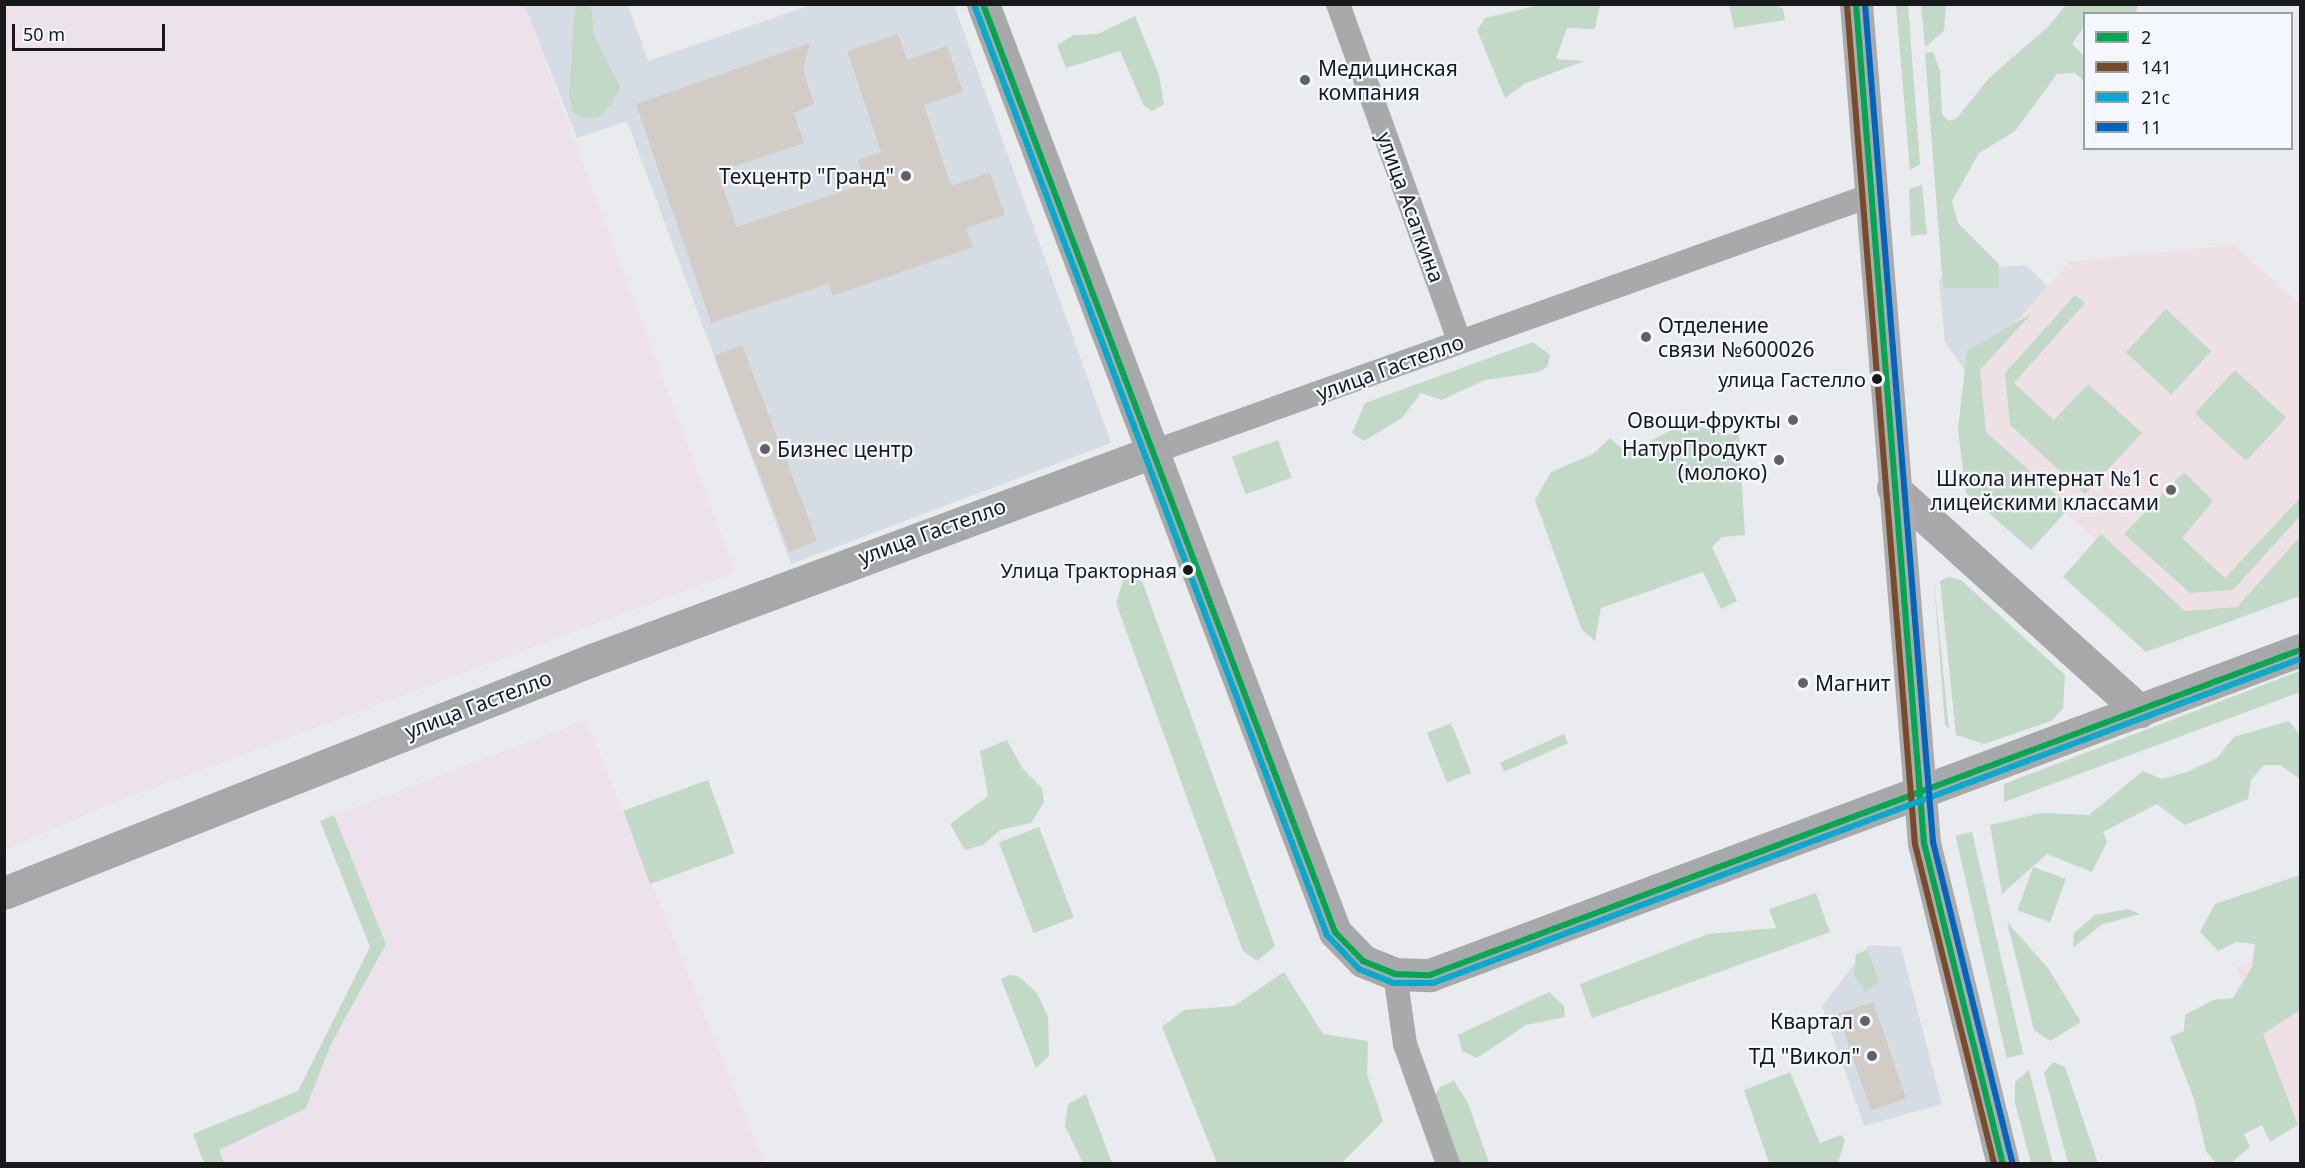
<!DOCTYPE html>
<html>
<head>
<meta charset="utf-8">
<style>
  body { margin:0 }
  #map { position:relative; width:2305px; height:1168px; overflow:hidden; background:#e9ebee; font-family:"Noto Sans",sans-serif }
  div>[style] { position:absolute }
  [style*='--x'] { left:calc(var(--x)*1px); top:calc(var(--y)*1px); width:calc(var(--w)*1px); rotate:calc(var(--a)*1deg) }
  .built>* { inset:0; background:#d6dce4 }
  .industrial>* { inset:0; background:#ebe2ec }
  .education>* { inset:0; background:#eee1e5 }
  .green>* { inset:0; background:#c1d9c6; transform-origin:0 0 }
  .building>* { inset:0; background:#d1cdc6; transform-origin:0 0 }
  .minor>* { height:24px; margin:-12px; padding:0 12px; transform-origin:12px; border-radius:12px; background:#a8a9aa }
  .secondary>* { height:33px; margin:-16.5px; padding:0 16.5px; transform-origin:16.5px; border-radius:16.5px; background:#a7a8a9 }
  .primary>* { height:33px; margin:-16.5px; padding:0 16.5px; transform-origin:16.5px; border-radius:16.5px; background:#aaabad }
  .bus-1>* { height:6px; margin:-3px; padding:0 3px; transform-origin:3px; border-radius:3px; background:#00a651 }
  .bus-2>* { height:6px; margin:-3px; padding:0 3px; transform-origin:3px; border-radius:3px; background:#7a4b2a }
  .bus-3>* { height:6px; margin:-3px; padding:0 3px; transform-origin:3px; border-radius:3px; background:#00a9ce }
  .bus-4>* { height:6px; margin:-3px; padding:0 3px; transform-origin:3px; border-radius:3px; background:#0065bd }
  .dots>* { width:16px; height:16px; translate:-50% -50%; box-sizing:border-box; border:3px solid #f4f8fe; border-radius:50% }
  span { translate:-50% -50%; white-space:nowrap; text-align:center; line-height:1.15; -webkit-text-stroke:4.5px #f4f8fe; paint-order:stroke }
  .bus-label { font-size:20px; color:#17191b }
  .right { translate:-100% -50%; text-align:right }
  .poi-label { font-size:21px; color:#17191b }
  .left { translate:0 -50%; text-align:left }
  .street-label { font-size:21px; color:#17191b }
  .frame { position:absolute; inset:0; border:6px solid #17191b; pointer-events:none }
  .legend { position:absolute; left:2083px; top:12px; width:210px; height:138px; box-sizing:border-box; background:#f4f8fe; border:2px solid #9c9fa3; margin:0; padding:8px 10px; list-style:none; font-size:18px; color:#17191b }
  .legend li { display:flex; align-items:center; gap:12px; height:30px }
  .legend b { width:30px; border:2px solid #9c9fa3 }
  .scale { position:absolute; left:12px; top:24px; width:153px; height:27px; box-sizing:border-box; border:3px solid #17191b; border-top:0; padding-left:8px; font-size:18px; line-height:21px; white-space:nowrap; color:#17191b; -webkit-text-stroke:4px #f4f8fe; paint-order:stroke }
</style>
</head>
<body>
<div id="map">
  <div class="built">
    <div style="clip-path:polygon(524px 5px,628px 5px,648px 61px,811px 5px,954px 5px,1111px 443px,791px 564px,627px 121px,577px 138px)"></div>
    <div style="clip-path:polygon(2026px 265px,2048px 286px,1969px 376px,1945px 342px,1939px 281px,1947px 271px)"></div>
    <div style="clip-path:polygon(1869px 945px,1901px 947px,1942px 1104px,1864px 1126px,1822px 1006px)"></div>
  </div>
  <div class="industrial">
    <div style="clip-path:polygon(5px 4px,524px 5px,735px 572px,115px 802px,5px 850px)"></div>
    <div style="clip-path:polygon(586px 720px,764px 1163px,204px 1163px,193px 1134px,298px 1091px,370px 947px,320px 821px)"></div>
  </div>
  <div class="education">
    <div style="clip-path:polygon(2234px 245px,2300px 304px,2300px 549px,2242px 614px,2182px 619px,1978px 432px,1969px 376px,2070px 261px)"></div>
    <div style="clip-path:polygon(2300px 942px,2300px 1132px,2236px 967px)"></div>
  </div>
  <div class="green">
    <div style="clip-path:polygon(1729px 4px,1776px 5px,1783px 9px,1785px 20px,1734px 28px)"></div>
    <div style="clip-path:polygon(575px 5px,591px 5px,594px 35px,621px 88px,603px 115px,589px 119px,573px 113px,569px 94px)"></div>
    <div style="clip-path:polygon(1539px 5px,1600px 5px,1595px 29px,1567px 28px,1556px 59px,1584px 61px,1524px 84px,1505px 98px,1477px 30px,1485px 18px)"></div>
    <div style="clip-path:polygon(1896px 5px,1908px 5px,1920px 164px,1910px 170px)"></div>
    <div style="clip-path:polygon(1921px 5px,1946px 5px,1944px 31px,1925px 47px)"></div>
    <div style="clip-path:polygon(2066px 5px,2138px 5px,2136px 13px,2084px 14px,2084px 27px,2072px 44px,2084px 56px,2084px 81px,2075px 73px,2057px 74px,2015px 131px,1979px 153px,1952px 201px,1958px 223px,1999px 264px,1999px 288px,1943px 288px,1925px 53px,1933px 52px,1940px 71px,1942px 114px,1948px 121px,1956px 119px,1990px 77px,2048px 27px)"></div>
    <div style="clip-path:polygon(1135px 16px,1159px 75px,1164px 104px,1152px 111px,1144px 106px,1120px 51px,1066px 68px,1057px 45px,1074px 35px,1098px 34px)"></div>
    <div style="clip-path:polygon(1922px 185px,1927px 234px,1911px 236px,1909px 189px)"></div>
    <div style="clip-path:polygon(2075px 295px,2085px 303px,2014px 383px,2054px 420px,2088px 384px,2142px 433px,2085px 494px,2010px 425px,2005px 373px)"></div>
    <div style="left:2166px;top:309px;width:62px;height:59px;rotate:43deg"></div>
    <div style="clip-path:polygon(2031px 314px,1980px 370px,1986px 432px,2070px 507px,2031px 550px,1966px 493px,1958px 429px,1967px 351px)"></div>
    <div style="clip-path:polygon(1533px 342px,1550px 355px,1548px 366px,1539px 372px,1485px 380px,1442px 400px,1421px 393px,1402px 418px,1364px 441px,1352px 433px,1365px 403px)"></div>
    <div style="left:2235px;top:370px;width:70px;height:59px;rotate:43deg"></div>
    <div style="clip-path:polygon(1687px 422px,1724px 434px,1739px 434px,1745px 535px,1722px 537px,1712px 547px,1737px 601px,1721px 609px,1703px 572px,1601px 608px,1595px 641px,1582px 630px,1535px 500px,1551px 472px,1593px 454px,1610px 438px,1627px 453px)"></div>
    <div style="left:1278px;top:440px;width:40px;height:49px;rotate:70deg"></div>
    <div style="clip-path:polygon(2184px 472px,2213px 501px,2182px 538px,2225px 578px,2300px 498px,2300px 516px,2233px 590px,2190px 593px,2124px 534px)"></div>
    <div style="clip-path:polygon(2101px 534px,2185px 611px,2237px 607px,2300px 537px,2300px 596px,2146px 652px,2063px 577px)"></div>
    <div style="clip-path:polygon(1949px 577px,1961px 580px,2065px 675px,2063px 709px,2051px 721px,1984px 744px,1956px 735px,1940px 581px)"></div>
    <div style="clip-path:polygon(1124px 578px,1142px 581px,1275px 946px,1257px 961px,1243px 951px,1116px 603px)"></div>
    <div style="clip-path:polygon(1934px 581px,1949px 729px,1945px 725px)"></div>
    <div style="clip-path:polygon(2300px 671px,2300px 692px,2004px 802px,2004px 784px)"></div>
    <div style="clip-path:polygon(2289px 721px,2300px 735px,2300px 779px,2280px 765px,2264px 765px,2251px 780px,2248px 799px,2185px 825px,2157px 804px,2103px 832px,2107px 842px,2092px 872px,2047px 854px,2002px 894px,1990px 825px,2041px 813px,2089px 815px,2143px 771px,2162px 779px,2187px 772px,2217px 758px,2234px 737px)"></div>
    <div style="left:1451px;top:723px;width:54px;height:26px;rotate:68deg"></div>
    <div style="left:1564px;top:734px;width:10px;height:70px;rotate:66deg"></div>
    <div style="clip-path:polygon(1007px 740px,1023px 769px,1042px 788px,1044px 802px,1031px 823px,1000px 830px,983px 845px,965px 850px,950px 824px,988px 796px,980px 751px)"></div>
    <div style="left:708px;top:780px;width:78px;height:90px;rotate:70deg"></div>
    <div style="clip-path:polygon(334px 815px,386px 944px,331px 1044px,306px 1108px,219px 1150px,224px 1163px,204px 1163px,193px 1134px,298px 1091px,370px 947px,320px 821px)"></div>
    <div style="left:1039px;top:827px;width:97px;height:43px;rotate:69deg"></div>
    <div style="left:1972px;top:832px;width:228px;height:17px;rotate:77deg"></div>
    <div style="left:2033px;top:867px;width:35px;height:46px;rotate:20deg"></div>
    <div style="clip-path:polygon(2300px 875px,2300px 1010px,2263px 1034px,2298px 1125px,2270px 1142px,2262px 1125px,2244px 1134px,2250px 1147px,2231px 1163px,2216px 1163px,2206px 1151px,2194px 1099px,2170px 1037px,2184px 1031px,2185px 1015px,2213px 1000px,2233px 998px,2252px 967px,2255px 944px,2236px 942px,2218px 951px,2200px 932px,2215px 904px)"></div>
    <div style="clip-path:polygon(1816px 893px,1830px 932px,1592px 1018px,1580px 984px,1708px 934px,1776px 928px,1769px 909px)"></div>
    <div style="clip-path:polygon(2128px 909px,2140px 914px,2101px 925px,2073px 948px,2074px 933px,2095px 915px)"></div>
    <div style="clip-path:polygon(2007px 922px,2048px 968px,2081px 1022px,2050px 1041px,2034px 1030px)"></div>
    <div style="clip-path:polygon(1867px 950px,1879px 981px,1865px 992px,1854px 975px,1856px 954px)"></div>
    <div style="clip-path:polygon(1284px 972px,1323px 1034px,1368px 1041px,1367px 1074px,1383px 1121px,1342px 1163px,1217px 1163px,1162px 1027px,1184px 1010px,1234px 1006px)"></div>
    <div style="clip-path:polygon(1009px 975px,1018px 976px,1037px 993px,1048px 1017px,1049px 1056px,1036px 1068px,1001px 979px)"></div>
    <div style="clip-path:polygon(1549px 992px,1564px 1006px,1565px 1017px,1526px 1025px,1477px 1058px,1462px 1051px,1458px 1035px)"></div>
    <div style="clip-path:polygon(2053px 1062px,2065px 1067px,2098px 1163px,2068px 1163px,2044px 1073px)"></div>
    <div style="clip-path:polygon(2029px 1070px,2053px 1163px,2031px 1163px,2015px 1103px,2015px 1082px)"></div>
    <div style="clip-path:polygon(1790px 1072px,1820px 1143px,1841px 1135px,1845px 1140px,1838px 1163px,1769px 1163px,1744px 1090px)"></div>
    <div style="clip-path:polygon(1454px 1081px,1468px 1103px,1489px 1163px,1459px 1163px,1434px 1097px,1440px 1087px)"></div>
    <div style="clip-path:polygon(1086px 1094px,1112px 1163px,1083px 1163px,1065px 1126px,1068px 1104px)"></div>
  </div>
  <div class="building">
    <div style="clip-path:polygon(898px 34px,907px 60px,947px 46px,963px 92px,924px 105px,951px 186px,990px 172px,1005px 215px,966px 228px,973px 247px,833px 296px,828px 284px,711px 323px,636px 104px,810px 43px,803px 70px,814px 104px,794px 113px,804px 143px,718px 172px,737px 227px,866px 183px,858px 160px,881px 152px,847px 51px)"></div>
    <div style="left:742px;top:345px;width:210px;height:30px;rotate:69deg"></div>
    <div style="left:1873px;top:1002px;width:102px;height:37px;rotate:71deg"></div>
  </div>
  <div class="minor">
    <div style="--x:1338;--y:4;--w:358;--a:70.2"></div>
    <div style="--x:1150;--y:453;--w:764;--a:-19.67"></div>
    <div style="--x:1395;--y:974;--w:71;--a:81.9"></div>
    <div style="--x:1405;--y:1044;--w:127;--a:70.3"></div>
  </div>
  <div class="secondary">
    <div style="--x:983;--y:4;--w:993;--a:69.23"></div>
    <div style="--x:1335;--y:932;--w:40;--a:46"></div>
    <div style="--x:1363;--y:961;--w:35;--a:22"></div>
    <div style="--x:1395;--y:974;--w:35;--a:2"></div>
    <div style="--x:1430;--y:975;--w:929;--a:-20.48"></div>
    <div style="--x:1893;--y:488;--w:333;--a:42.1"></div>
    <div style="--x:4;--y:893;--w:632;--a:-21.62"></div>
    <div style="--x:592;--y:660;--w:595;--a:-20.35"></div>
  </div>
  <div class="primary">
    <div style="--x:1856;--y:4;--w:842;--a:85.37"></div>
    <div style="--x:1924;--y:843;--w:331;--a:76.2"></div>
  </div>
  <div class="bus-1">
    <div style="--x:983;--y:4;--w:993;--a:69.23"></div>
    <div style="--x:1335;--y:932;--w:40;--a:46"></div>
    <div style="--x:1363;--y:961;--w:35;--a:22"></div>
    <div style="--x:1395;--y:974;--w:35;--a:2"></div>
    <div style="--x:1430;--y:975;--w:929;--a:-20.48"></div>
    <div style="--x:1856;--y:4;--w:842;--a:85.37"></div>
    <div style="--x:1924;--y:843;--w:331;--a:76.2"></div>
  </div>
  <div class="bus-2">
    <div style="--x:1847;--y:5;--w:842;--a:85.37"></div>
    <div style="--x:1915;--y:844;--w:330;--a:76.1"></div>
  </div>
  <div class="bus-3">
    <div style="--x:975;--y:7;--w:993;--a:69.23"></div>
    <div style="--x:1327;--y:935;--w:47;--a:46.7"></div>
    <div style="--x:1359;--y:969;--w:37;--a:22"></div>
    <div style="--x:1393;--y:983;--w:40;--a:0"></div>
    <div style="--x:1433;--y:983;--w:926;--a:-20.49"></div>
  </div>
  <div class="bus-4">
    <div style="--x:1865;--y:4;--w:841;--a:85.36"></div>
    <div style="--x:1933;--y:842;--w:330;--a:76.1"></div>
  </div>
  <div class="dots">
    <div style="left:1305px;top:80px;background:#606265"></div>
    <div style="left:906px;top:176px;background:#606265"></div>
    <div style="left:1646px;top:337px;background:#606265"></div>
    <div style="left:1877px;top:379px;background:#17191b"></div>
    <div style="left:1793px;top:420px;background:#606265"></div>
    <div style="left:765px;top:449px;background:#606265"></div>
    <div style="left:1779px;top:460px;background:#606265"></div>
    <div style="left:2171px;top:490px;background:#606265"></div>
    <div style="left:1188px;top:570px;background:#17191b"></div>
    <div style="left:1803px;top:683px;background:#606265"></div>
    <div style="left:1865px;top:1021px;background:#606265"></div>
    <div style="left:1872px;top:1056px;background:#606265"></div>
  </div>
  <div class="bus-label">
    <span class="right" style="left:1866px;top:379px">улица Гастелло</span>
    <span class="right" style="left:1177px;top:570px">Улица Тракторная</span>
  </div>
  <div class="poi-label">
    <span class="left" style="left:1318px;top:80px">Медицинская<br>компания</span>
    <span class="right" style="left:894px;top:176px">Техцентр "Гранд"</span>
    <span class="left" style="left:1658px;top:337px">Отделение<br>связи №600026</span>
    <span class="right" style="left:1781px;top:420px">Овощи-фрукты</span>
    <span class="right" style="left:1767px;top:460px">НатурПродукт<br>(молоко)</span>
    <span class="left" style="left:777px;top:449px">Бизнес центр</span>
    <span class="right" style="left:2159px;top:490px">Школа интернат №1 с<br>лицейскими классами</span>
    <span class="left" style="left:1815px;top:683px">Магнит</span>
    <span class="right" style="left:1853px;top:1021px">Квартал</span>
    <span class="right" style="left:1860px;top:1056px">ТД "Викол"</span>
  </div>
  <div class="street-label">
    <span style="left:1411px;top:207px;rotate:70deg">улица Асаткина</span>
    <span style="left:1390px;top:367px;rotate:-20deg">улица Гастелло</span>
    <span style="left:932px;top:531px;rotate:-20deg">улица Гастелло</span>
    <span style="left:478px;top:704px;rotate:-21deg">улица Гастелло</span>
  </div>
  <div class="frame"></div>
  <ul class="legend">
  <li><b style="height:8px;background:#00a651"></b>2</li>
  <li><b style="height:8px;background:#7a4b2a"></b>141</li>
  <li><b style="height:8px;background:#00a9ce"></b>21с</li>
  <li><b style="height:8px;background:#0065bd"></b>11</li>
  </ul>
  <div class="scale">50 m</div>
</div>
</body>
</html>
